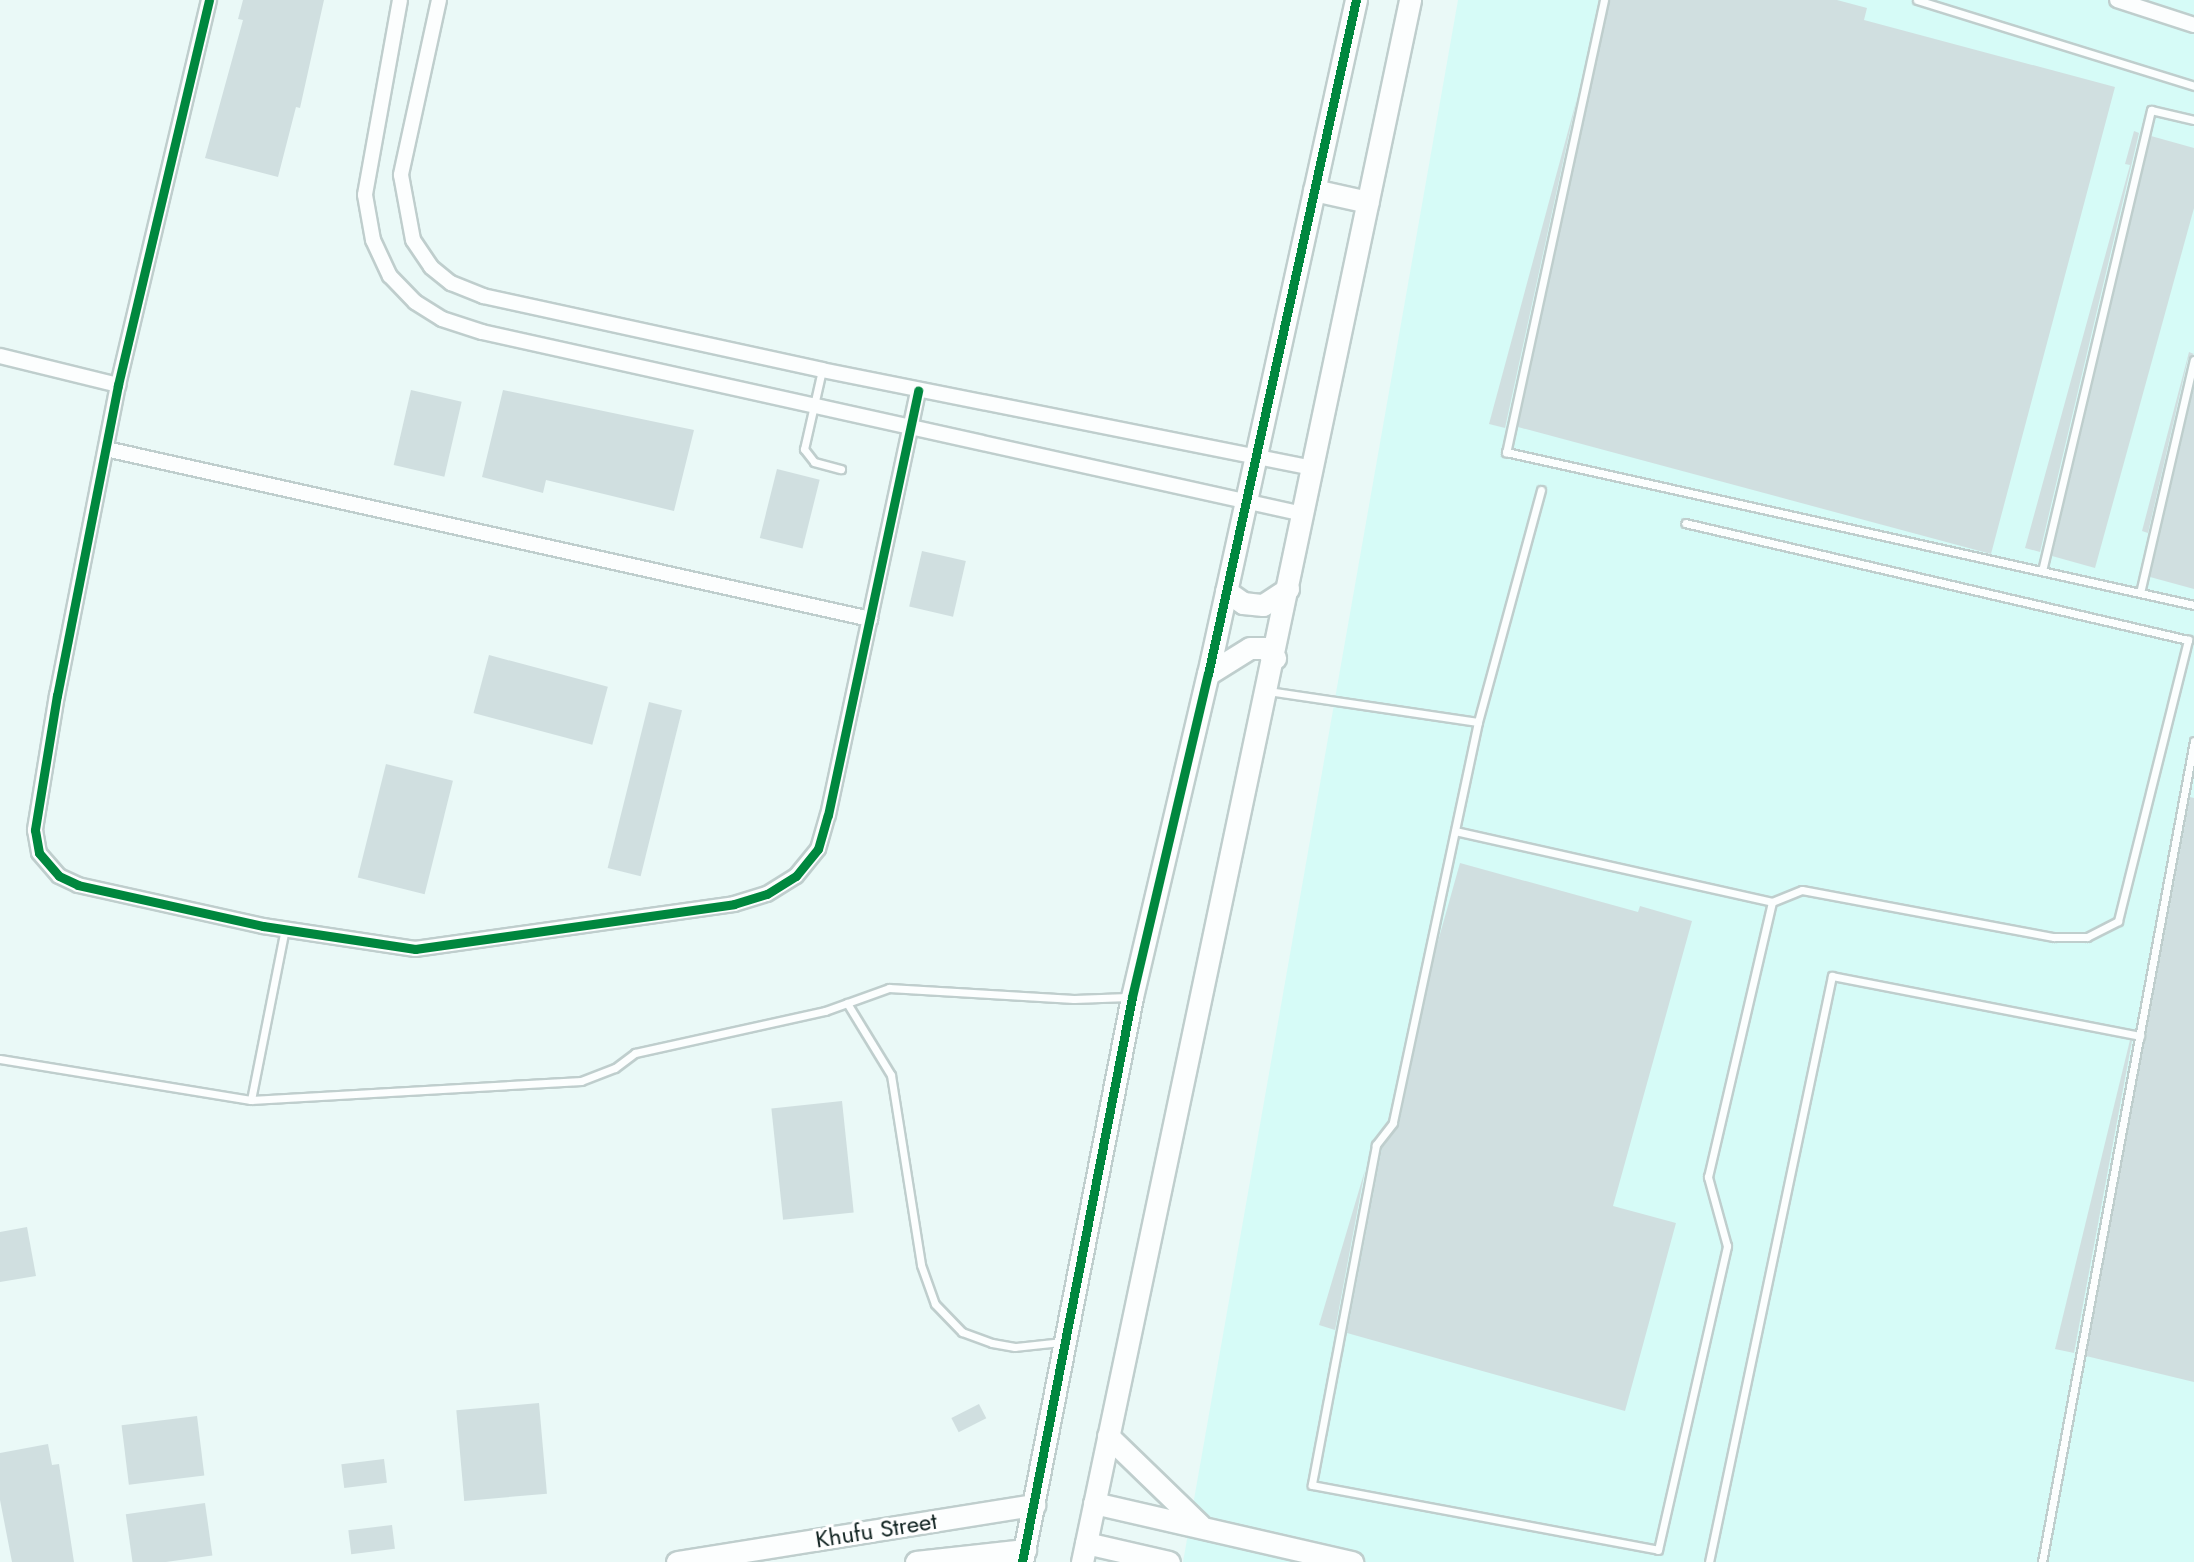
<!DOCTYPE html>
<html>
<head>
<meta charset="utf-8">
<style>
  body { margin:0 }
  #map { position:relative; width:2194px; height:1562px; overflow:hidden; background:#eaf9f7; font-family:Jost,sans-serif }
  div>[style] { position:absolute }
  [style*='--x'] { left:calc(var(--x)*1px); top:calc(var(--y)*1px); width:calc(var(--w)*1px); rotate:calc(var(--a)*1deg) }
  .built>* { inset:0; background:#d6fbf7 }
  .building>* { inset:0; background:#d0dfe0; transform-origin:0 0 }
  .roads { filter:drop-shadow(2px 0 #bfcecd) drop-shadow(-2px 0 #bfcecd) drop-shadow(0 2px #bfcecd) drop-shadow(0 -2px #bfcecd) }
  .lane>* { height:7px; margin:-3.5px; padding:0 3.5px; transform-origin:3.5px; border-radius:3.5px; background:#fcfefe }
  .street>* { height:14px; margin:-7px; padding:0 7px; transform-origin:7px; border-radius:7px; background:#fcfefe }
  .secondary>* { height:21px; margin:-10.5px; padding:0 10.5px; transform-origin:10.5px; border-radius:10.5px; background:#fcfefe }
  .cycleway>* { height:9px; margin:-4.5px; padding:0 4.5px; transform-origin:4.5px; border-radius:4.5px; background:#00873e }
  span { translate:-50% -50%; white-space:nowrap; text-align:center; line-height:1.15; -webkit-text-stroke:6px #fff; paint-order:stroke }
  .street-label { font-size:24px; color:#112321 }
</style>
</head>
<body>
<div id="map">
  <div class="built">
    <div style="clip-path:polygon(1458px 0,2194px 0,2194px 1562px,1183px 1562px)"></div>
  </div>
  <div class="building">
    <div style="clip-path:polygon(243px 0,324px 0,300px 108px,296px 107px,278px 177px,205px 158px,243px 20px,238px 19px)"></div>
    <div style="clip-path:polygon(1610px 0,1837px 0,1867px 8px,1864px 20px,2115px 87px,1991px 554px,1518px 427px)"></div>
    <div style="clip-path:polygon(1577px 98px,1505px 428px,1489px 424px)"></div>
    <div style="clip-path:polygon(2134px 131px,2139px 133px,2040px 552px,2025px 548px,2130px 165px,2125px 164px)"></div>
    <div style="clip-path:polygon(2151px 136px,2194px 148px,2194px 208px,2095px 568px,2052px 556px)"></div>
    <div style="clip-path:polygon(2189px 352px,2194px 354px,2188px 359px,2148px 533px,2142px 531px)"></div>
    <div style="clip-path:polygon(2194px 387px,2194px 589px,2150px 577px)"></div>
    <div style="left:411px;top:390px;width:52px;height:77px;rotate:13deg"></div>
    <div style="clip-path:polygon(503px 390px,694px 430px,674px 511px,546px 480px,543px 493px,482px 477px)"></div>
    <div style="left:777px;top:469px;width:44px;height:71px;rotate:14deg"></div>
    <div style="left:922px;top:551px;width:45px;height:57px;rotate:13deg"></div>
    <div style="left:489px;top:655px;width:123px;height:60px;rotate:15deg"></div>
    <div style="left:649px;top:702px;width:34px;height:171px;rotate:14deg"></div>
    <div style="left:386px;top:764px;width:69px;height:117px;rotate:14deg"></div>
    <div style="clip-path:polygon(2190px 797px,2194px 798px,2194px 1382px,2086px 1356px)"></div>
    <div style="clip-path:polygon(1460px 863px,1638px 912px,1640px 906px,1692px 921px,1613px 1206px,1676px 1223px,1625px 1411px,1347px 1333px,1382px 1148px,1399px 1124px,1435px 952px)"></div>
    <div style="clip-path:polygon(2130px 1040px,2132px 1041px,2074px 1353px,2055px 1349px)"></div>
    <div style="left:842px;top:1101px;width:112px;height:71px;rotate:84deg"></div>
    <div style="clip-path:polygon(1365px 1170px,1335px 1330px,1319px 1325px)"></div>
    <div style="clip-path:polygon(27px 1227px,36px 1276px,0 1282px,0 1232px)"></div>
    <div style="left:539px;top:1403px;width:91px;height:83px;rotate:85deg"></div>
    <div style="left:979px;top:1404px;width:16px;height:31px;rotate:63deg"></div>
    <div style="left:197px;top:1416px;width:60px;height:76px;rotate:83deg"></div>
    <div style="clip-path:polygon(48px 1444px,52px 1465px,59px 1464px,74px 1562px,12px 1562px,0 1500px,0 1453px)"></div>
    <div style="left:384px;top:1459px;width:24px;height:43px;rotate:83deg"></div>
    <div style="left:205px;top:1503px;width:53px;height:80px;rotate:82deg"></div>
    <div style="left:392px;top:1525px;width:24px;height:44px;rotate:83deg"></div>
  </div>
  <div class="roads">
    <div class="lane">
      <div style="--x:1604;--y:0;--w:463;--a:102.2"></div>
      <div style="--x:1506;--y:452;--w:705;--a:12.54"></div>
      <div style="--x:1917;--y:0;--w:290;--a:17.2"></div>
      <div style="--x:822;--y:370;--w:81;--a:102.8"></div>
      <div style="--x:804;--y:449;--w:16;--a:52"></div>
      <div style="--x:814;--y:462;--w:28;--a:15"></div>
      <div style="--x:1541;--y:490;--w:240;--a:105.2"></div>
      <div style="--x:1478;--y:722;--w:410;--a:102"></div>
      <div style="--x:1393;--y:1123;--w:28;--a:128"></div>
      <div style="--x:1376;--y:1145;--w:346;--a:100.7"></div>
      <div style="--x:1312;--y:1485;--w:352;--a:10.6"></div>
      <div style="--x:1658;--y:1550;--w:312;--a:-77.2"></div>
      <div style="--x:1727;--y:1246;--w:72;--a:-105.4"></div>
      <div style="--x:1708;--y:1177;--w:282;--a:-76.9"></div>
      <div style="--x:2042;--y:571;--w:474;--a:-76.7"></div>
      <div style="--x:2151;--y:110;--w:44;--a:13.1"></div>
      <div style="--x:2140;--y:593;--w:239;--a:-77"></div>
      <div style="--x:1268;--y:691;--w:212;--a:8.4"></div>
      <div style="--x:1455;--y:831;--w:325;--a:12.6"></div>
      <div style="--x:1772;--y:902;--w:32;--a:-22"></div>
      <div style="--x:1802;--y:890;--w:256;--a:10.6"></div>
      <div style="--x:2054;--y:937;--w:33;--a:0"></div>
      <div style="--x:2087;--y:937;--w:35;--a:-27"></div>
      <div style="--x:2118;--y:921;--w:290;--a:-76"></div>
      <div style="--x:2188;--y:640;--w:516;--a:-166.91"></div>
      <div style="--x:847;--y:1003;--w:84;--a:58.6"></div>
      <div style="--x:891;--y:1075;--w:192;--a:81"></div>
      <div style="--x:921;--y:1265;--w:41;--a:70.3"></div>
      <div style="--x:935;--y:1304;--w:39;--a:46"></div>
      <div style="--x:962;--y:1332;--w:32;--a:20"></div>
      <div style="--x:992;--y:1343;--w:23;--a:10"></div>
      <div style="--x:1015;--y:1347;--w:47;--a:-6.1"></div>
      <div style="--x:0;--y:1059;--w:254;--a:9.3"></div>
      <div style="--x:251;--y:1100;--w:331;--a:-3.3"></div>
      <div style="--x:581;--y:1081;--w:36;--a:-21"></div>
      <div style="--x:615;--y:1068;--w:25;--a:-37"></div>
      <div style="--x:635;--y:1053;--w:195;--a:-12.5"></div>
      <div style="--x:825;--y:1011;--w:68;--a:-19.8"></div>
      <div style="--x:889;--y:988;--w:185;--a:3.4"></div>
      <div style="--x:1074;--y:999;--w:54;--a:-2.1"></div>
      <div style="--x:251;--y:1100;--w:174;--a:-78.8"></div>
      <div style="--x:1709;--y:1562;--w:599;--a:-78.15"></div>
      <div style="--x:1832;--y:976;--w:314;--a:11"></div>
      <div style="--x:2042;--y:1562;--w:835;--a:-79.51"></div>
    </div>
    <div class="street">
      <div style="--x:209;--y:0;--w:396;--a:103.3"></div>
      <div style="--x:118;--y:385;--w:316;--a:101.1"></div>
      <div style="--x:57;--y:695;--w:137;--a:99.3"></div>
      <div style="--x:35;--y:830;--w:23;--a:80"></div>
      <div style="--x:39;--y:853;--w:30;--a:49"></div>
      <div style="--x:59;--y:876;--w:21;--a:25"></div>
      <div style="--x:78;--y:885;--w:189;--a:12.5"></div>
      <div style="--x:263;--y:926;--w:154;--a:8.6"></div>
      <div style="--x:415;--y:949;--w:322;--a:-8"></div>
      <div style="--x:734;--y:904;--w:34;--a:-17"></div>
      <div style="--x:767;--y:894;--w:34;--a:-32"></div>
      <div style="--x:796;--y:876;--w:35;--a:-51"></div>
      <div style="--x:818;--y:849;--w:35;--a:-74"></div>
      <div style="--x:828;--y:815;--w:434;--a:-78"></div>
      <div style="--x:400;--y:0;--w:198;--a:100.2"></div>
      <div style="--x:365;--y:195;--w:46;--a:79.9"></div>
      <div style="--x:373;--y:240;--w:40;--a:65"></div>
      <div style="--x:390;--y:276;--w:36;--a:46"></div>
      <div style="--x:415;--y:302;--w:32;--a:32"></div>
      <div style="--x:442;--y:319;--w:42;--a:18"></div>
      <div style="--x:482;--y:332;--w:841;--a:12.5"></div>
      <div style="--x:439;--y:0;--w:179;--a:102.3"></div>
      <div style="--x:401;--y:175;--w:66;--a:79.5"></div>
      <div style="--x:413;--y:240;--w:32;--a:56"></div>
      <div style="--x:431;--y:267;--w:26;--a:39"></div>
      <div style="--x:451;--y:283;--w:35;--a:22"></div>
      <div style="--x:483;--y:296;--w:347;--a:12.3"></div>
      <div style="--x:822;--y:370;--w:501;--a:11.29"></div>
      <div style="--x:2117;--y:0;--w:81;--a:18"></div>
      <div style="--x:0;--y:356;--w:122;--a:13.8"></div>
      <div style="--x:106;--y:449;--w:783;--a:12.54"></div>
    </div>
    <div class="secondary">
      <div style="--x:1314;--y:190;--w:55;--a:12.5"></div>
      <div style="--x:1226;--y:591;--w:21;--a:35"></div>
      <div style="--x:1243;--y:603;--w:20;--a:6"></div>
      <div style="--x:1263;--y:605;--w:30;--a:-33"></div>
      <div style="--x:1208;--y:674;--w:49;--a:-31.8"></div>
      <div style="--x:1250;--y:648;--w:14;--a:0"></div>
      <div style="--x:1264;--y:648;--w:15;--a:42"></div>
      <div style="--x:1108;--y:1436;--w:128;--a:44.1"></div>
      <div style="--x:1094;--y:1503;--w:265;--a:12.9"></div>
      <div style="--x:1086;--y:1543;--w:85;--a:12.9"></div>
      <div style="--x:677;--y:1562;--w:362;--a:-9.1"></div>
      <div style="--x:916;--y:1562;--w:110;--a:-6.3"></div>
      <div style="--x:1022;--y:1562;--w:576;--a:-78.98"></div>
      <div style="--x:1132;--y:997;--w:332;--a:-76.8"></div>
      <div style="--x:1208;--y:674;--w:690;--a:-77.62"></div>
      <div style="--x:1082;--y:1562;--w:1596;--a:-78.14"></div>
    </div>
  </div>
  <div class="cycleway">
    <div style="--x:209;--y:0;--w:396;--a:103.3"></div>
    <div style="--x:118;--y:385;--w:316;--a:101.1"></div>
    <div style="--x:57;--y:695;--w:137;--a:99.3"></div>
    <div style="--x:35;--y:830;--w:23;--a:80"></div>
    <div style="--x:39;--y:853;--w:30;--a:49"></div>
    <div style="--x:59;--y:876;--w:21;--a:25"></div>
    <div style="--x:78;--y:885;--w:189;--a:12.5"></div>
    <div style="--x:263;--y:926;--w:154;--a:8.6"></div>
    <div style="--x:415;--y:949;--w:322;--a:-8"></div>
    <div style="--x:734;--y:904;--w:34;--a:-17"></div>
    <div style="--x:767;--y:894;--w:34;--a:-32"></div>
    <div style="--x:796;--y:876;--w:35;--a:-51"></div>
    <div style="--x:818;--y:849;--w:35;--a:-74"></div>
    <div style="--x:828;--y:815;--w:434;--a:-78"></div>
    <div style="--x:1022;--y:1562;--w:576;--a:-78.98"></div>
    <div style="--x:1132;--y:997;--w:332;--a:-76.8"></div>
    <div style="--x:1208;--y:674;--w:690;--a:-77.62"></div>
  </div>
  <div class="street-label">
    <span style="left:876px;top:1530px;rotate:-9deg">Khufu Street</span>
  </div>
</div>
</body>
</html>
